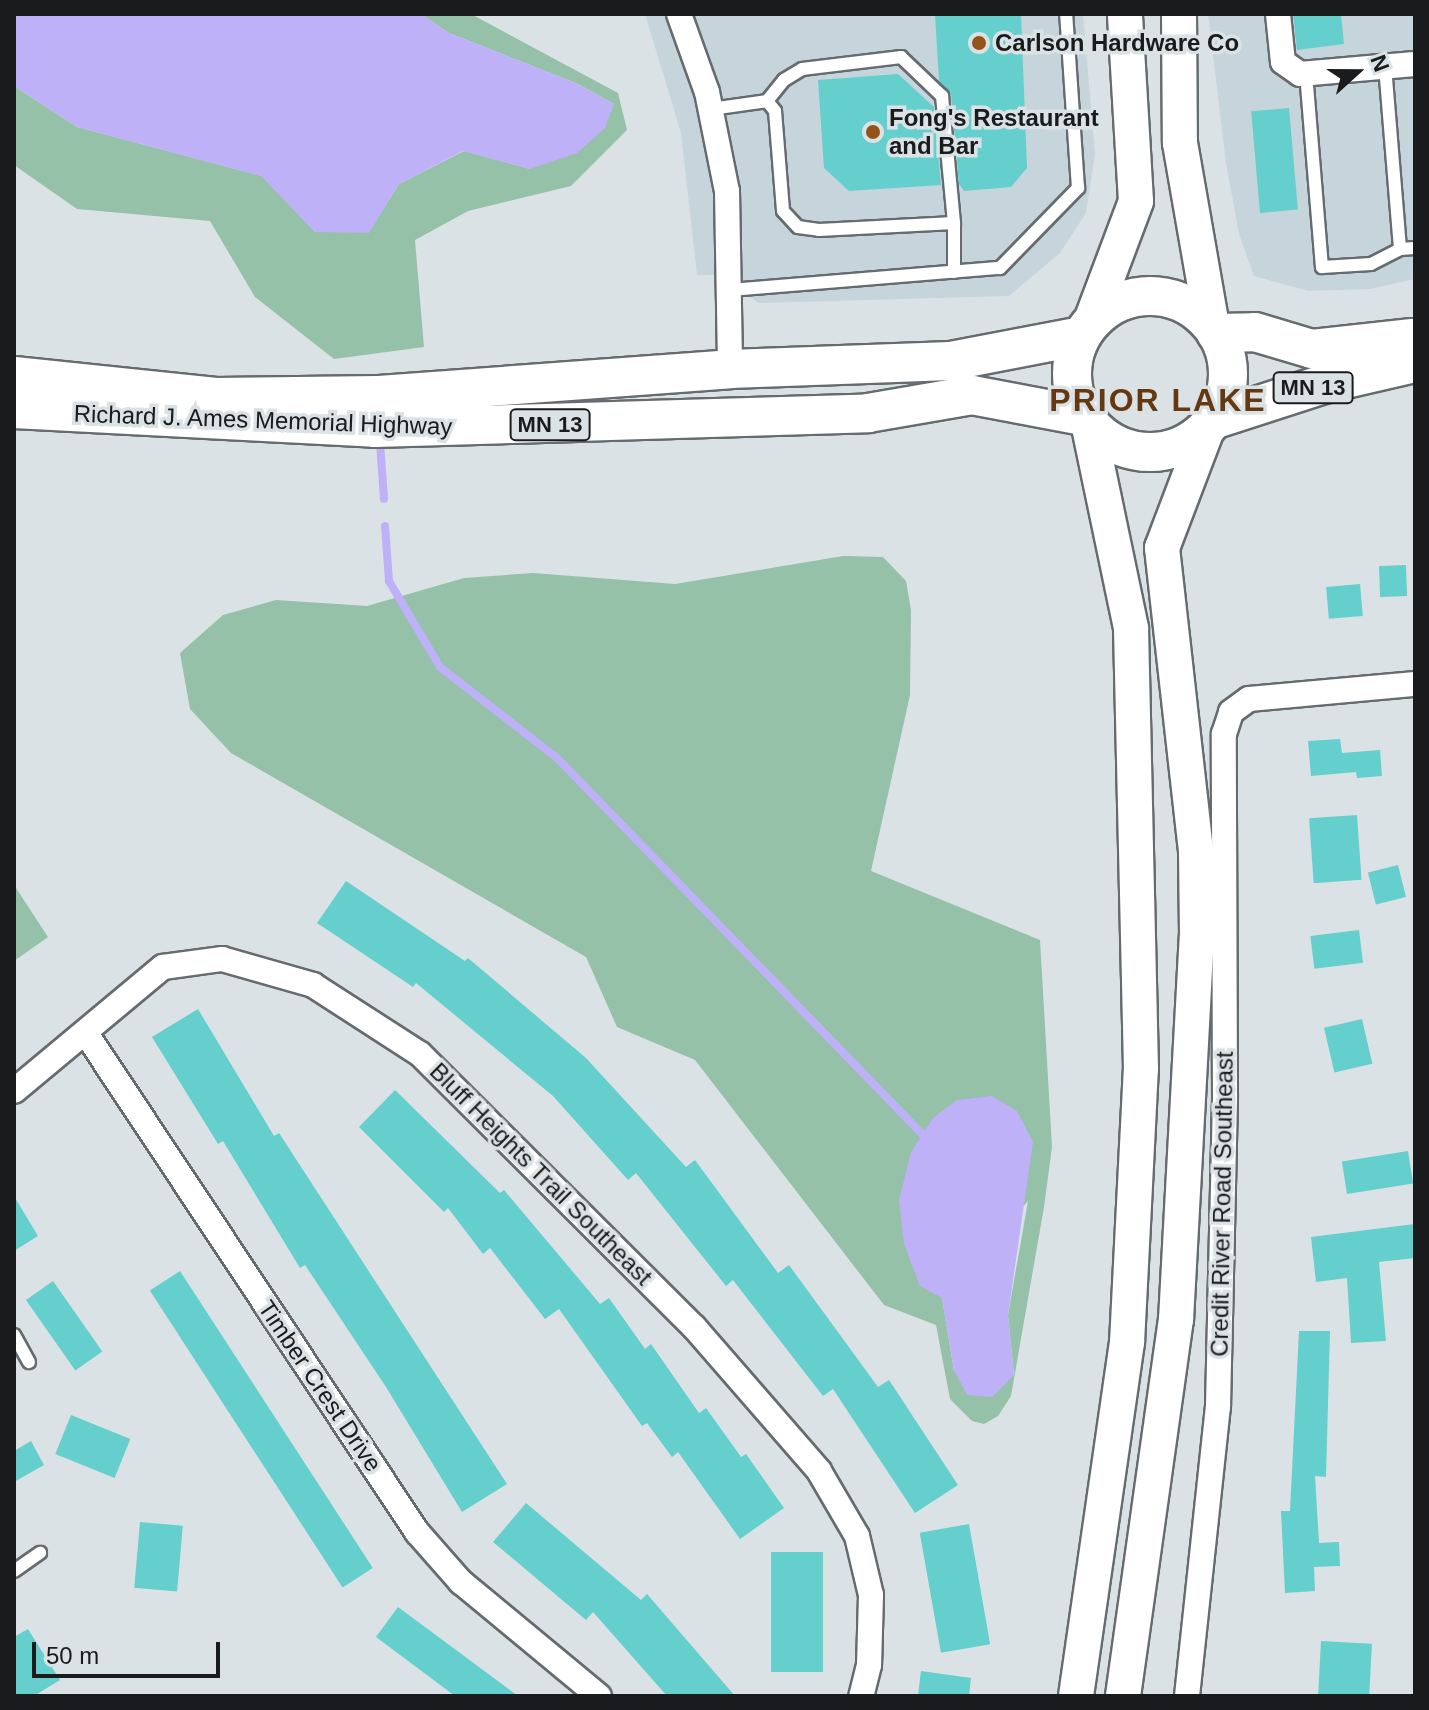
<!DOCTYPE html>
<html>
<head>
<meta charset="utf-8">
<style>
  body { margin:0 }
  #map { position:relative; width:1429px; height:1710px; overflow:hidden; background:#dbe2e5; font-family:Helvetica,sans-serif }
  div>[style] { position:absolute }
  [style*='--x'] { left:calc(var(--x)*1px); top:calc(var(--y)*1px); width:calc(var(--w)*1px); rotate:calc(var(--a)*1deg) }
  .built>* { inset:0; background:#c6d5db }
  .green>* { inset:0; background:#94c1a7 }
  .water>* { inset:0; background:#beb1f8 }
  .stream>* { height:8px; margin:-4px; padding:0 4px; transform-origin:4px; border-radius:4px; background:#beb1f8 }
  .building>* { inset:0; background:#64cfcc; transform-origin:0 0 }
  .roads { filter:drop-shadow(2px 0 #656b6e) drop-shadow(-2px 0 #656b6e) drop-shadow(0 2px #656b6e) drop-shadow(0 -2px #656b6e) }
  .lane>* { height:12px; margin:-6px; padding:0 6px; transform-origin:6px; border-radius:6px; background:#fff }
  .street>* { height:24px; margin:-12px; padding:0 12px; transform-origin:12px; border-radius:12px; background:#fff }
  .secondary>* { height:34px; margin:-17px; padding:0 17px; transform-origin:17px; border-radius:17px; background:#fff }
  .primary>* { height:38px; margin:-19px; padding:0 19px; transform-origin:19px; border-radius:19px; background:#fff }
  .primary>.ring { margin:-19px; padding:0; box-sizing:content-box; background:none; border:38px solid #fff; border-radius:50% }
  .dots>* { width:22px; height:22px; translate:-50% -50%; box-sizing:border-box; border:4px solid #dbe2e5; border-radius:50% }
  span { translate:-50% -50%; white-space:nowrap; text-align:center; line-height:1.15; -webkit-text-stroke:7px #dbe2e5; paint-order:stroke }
  .shield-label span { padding:2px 6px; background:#dbe2e5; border:2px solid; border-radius:6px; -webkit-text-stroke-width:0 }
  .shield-label { font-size:22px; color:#191b1c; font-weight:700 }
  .poi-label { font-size:24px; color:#191b1c; font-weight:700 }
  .left { translate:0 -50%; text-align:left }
  .street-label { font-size:24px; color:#191b1c }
  .district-label { font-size:32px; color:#643911; font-weight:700; letter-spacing:2px }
  .frame { position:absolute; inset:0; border:16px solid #191b1c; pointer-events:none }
  .north { position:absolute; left:1317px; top:32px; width:80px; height:80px; -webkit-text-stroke:6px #dbe2e5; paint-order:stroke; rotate:69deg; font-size:22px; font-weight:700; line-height:32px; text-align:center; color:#191b1c }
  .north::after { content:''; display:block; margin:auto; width:28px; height:36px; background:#191b1c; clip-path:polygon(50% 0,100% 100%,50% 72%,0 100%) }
  .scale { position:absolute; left:32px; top:1642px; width:188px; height:36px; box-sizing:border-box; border:4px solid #191b1c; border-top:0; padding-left:10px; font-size:24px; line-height:28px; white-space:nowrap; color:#191b1c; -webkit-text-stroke:6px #dbe2e5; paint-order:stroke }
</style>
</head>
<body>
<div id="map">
  <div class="built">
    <div style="clip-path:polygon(645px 14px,1083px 14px,1095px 154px,1086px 213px,1060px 253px,1009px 296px,759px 303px,717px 275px,697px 275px,681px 133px)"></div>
    <div style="clip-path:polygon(1208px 14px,1415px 14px,1415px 279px,1371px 289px,1308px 291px,1254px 276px,1239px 234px,1226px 163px)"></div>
  </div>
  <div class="green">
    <div style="clip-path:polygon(421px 14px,471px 14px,618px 93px,627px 130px,571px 186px,468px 211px,415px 240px,424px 347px,334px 359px,255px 297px,210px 221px,77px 209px,14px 165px,14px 86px,77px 127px,262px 176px,315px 232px,369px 232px,399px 184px,464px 151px,530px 169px,614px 104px,578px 84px,449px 33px)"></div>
    <div style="clip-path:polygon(evenodd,843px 556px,883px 557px,906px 581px,911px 610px,910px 695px,871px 871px,1040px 940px,1052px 1147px,1044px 1207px,1011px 1396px,998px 1416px,984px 1424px,972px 1421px,950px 1399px,936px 1325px,884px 1305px,695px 1060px,617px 1027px,586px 957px,231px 753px,190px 709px,180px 653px,223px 615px,276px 600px,367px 606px,464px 578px,533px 573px,675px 584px,843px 556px,1028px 1201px,1008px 1315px,1014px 1375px,954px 1371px,942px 1298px,1028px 1201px)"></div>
    <div style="clip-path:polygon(14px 885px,48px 937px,14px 961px)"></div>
  </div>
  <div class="water">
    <div style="clip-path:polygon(14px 14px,421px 14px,449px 33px,578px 84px,614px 104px,605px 128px,577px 153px,530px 169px,463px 151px,399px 184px,369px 233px,315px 232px,261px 176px,77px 127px,14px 86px)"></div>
    <div style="clip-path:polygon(992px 1096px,1017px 1111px,1033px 1142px,1008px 1315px,1014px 1375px,992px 1397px,967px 1395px,954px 1370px,942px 1298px,920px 1286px,904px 1244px,899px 1200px,911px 1152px,933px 1118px,957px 1100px)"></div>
  </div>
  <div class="stream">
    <div style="--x:380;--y:443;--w:56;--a:85.9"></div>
    <div style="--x:385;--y:526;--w:55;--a:85.8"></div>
    <div style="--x:389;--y:581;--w:100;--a:59.3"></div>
    <div style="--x:440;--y:667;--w:150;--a:37.9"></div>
    <div style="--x:558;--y:759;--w:533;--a:45.84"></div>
  </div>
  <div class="building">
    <div style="clip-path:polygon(935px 14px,1021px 14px,1027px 168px,1011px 187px,964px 191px,959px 184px,951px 95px,939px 81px)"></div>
    <div style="clip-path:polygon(1293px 14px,1341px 14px,1344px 44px,1297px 50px)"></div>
    <div style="clip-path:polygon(898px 74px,934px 107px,941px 185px,849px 191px,824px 168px,818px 80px)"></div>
    <div style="left:1289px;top:108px;width:102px;height:38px;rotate:85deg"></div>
    <div style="left:1406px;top:565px;width:31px;height:27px;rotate:88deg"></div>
    <div style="left:1360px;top:584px;width:32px;height:34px;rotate:85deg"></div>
    <div style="clip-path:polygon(1340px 739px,1342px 753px,1380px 750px,1382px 776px,1357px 778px,1356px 772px,1311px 776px,1308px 741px)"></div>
    <div style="left:1357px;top:815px;width:65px;height:48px;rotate:86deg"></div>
    <div style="left:1398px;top:865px;width:33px;height:31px;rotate:76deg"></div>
    <div style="clip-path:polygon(346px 881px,465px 961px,468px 958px,586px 1058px,686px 1167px,695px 1160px,778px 1273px,789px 1265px,878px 1387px,889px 1380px,958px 1485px,915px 1513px,833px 1389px,823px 1396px,733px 1280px,726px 1286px,636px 1173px,628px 1180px,553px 1096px,416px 983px,413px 987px,317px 923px)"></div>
    <div style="left:1359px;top:930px;width:33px;height:49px;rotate:83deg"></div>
    <div style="clip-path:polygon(198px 1009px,274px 1136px,279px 1133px,507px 1484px,462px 1512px,386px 1387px,305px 1265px,300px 1268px,223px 1141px,218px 1144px,152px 1037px)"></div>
    <div style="left:1362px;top:1019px;width:46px;height:39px;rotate:77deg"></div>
    <div style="clip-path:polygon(395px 1090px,500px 1193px,504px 1190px,600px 1304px,609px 1298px,645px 1349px,651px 1344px,699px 1413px,706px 1408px,741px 1457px,746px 1454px,784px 1508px,740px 1539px,678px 1452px,672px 1457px,647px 1423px,642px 1426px,559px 1309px,545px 1319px,490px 1248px,483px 1254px,448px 1208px,444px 1212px,359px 1127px)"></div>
    <div style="left:1408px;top:1151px;width:33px;height:67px;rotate:81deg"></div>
    <div style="clip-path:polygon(14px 1196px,38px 1236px,14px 1251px)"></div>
    <div style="clip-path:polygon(1415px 1224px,1415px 1258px,1379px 1262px,1386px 1341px,1351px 1343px,1347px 1278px,1316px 1282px,1311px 1237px)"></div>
    <div style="left:180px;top:1271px;width:354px;height:36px;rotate:57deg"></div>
    <div style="left:53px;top:1281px;width:86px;height:33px;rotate:55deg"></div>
    <div style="clip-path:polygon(1299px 1331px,1330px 1331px,1326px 1477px,1315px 1476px,1319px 1543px,1339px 1542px,1340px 1566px,1314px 1567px,1315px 1591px,1285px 1593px,1281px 1511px,1290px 1511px)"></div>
    <div style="left:71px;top:1415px;width:64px;height:42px;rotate:22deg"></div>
    <div style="clip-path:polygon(31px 1441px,44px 1465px,14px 1482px,14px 1451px)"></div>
    <div style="clip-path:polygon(526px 1503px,641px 1600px,647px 1594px,735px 1696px,667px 1696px,593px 1612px,586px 1620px,493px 1542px)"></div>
    <div style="left:140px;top:1522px;width:43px;height:66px;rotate:5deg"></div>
    <div style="left:969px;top:1524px;width:122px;height:50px;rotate:80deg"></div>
    <div style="left:771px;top:1552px;width:52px;height:120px"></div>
    <div style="clip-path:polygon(398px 1607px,518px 1696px,455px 1696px,376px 1637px)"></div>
    <div style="clip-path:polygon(28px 1629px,60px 1680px,34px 1696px,14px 1696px,14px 1637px)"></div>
    <div style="left:1321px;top:1641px;width:51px;height:55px;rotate:3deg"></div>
    <div style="clip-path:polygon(921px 1671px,971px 1678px,969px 1696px,918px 1696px)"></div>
  </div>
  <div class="roads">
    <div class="lane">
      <div style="--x:1385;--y:66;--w:184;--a:85.3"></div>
      <div style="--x:1400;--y:249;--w:15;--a:-4"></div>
      <div style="--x:1306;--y:73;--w:195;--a:85.3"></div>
      <div style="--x:1322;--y:267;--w:49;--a:-3.5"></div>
      <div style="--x:1371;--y:264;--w:33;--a:-27"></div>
      <div style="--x:767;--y:101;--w:27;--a:-51"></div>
      <div style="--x:784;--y:80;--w:21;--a:-31"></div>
      <div style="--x:802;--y:69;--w:100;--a:-6.9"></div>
      <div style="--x:901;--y:57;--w:57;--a:43.6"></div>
      <div style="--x:942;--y:96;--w:128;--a:84.6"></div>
      <div style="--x:711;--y:109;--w:57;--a:-8.1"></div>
      <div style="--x:767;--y:101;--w:13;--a:51"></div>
      <div style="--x:775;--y:111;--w:100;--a:85.4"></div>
      <div style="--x:783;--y:211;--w:22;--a:47"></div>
      <div style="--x:798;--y:227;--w:21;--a:8"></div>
      <div style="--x:819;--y:230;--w:135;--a:-3"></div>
      <div style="--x:954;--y:223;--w:49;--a:90"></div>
      <div style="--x:730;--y:290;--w:271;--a:-4.7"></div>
      <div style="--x:1000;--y:268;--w:112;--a:-45.7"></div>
      <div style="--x:1078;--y:188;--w:174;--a:-93.9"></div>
      <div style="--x:14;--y:1335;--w:31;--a:61"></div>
      <div style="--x:14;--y:1571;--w:32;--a:-35"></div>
    </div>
    <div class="street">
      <div style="--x:679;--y:14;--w:83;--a:70.3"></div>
      <div style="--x:707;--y:92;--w:101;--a:78.6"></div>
      <div style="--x:727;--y:191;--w:178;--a:89"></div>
      <div style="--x:1278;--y:14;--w:48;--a:84.1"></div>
      <div style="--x:1283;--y:62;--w:21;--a:35"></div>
      <div style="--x:1300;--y:74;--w:115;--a:-5"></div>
      <div style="--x:87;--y:1035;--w:597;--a:56.42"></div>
      <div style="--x:417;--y:1532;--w:67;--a:48.7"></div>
      <div style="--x:461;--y:1582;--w:179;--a:39.6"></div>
      <div style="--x:14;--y:1091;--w:194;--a:-39.8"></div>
      <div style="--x:163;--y:967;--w:60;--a:-7.7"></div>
      <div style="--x:222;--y:959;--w:95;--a:15.9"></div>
      <div style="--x:313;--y:985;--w:127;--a:32.8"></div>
      <div style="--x:420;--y:1054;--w:387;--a:44.9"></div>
      <div style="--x:694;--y:1327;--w:191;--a:49"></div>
      <div style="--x:819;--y:1471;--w:75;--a:59.7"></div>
      <div style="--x:857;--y:1536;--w:61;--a:76.7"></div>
      <div style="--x:871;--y:1595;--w:70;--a:91.6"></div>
      <div style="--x:869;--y:1665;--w:32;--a:104"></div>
      <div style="--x:1187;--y:1696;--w:291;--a:-83.9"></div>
      <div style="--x:1218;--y:1407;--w:312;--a:-88.7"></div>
      <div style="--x:1225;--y:1095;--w:361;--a:-90.2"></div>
      <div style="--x:1224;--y:734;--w:23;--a:-72"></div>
      <div style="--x:1231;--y:712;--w:22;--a:-36"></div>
      <div style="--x:1249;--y:699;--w:167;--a:-5.2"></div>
    </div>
    <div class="secondary">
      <div style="--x:1179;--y:14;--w:129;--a:89.6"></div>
      <div style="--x:1180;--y:143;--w:186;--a:80.1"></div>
      <div style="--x:1091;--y:321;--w:128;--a:-69.4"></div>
      <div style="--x:1136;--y:201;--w:187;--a:-93.4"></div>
      <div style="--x:1076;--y:1696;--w:357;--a:-81.8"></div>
      <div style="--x:1127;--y:1343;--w:274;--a:-87.1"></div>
      <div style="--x:1141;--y:1069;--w:441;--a:-91.3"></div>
      <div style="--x:1131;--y:628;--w:209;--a:-101.8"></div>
      <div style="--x:1123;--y:1696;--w:380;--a:-82"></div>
      <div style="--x:1176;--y:1320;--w:387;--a:-86.9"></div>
      <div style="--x:1197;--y:934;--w:83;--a:-90.7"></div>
      <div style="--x:1196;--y:851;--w:305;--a:-96.4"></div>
      <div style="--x:1162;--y:548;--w:129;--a:-69.2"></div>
    </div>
    <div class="primary">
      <div class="ring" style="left:1072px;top:296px;width:118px;height:118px"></div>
      <div style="--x:1216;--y:333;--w:39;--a:-1"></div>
      <div style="--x:1255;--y:332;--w:59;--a:16.6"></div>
      <div style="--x:1312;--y:349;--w:101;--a:-6.3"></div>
      <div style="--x:14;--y:376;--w:203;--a:5.9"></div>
      <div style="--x:216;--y:397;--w:163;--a:-0.7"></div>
      <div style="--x:379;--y:395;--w:352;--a:-4.2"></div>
      <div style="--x:730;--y:369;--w:221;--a:-2.1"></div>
      <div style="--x:951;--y:361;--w:132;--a:-10.9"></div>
      <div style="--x:14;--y:409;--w:361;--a:3"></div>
      <div style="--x:375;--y:428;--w:493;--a:-1.7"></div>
      <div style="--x:868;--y:413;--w:106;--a:-9.8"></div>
      <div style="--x:972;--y:395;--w:113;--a:10.7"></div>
      <div style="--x:1213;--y:420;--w:117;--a:-18"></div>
      <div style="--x:1324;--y:384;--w:93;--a:-13"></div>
    </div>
  </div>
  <div class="dots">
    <div style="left:979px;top:43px;background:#925419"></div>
    <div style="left:873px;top:132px;background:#925419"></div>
  </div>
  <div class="shield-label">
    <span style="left:1313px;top:388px">MN 13</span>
    <span style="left:550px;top:425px">MN 13</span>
  </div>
  <div class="poi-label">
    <span class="left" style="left:995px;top:43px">Carlson Hardware Co</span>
    <span class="left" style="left:889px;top:132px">Fong's Restaurant<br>and Bar</span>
  </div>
  <div class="street-label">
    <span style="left:263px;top:420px;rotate:2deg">Richard J. Ames Memorial Highway</span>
    <span style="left:541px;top:1174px;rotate:45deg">Bluff Heights Trail Southeast</span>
    <span style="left:1222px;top:1204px;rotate:-89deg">Credit River Road Southeast</span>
    <span style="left:320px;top:1386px;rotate:56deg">Timber Crest Drive</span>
  </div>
  <div class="district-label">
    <span style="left:1158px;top:400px">PRIOR LAKE</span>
  </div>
  <div class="frame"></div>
  <div class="north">N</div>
  <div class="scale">50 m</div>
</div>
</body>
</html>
